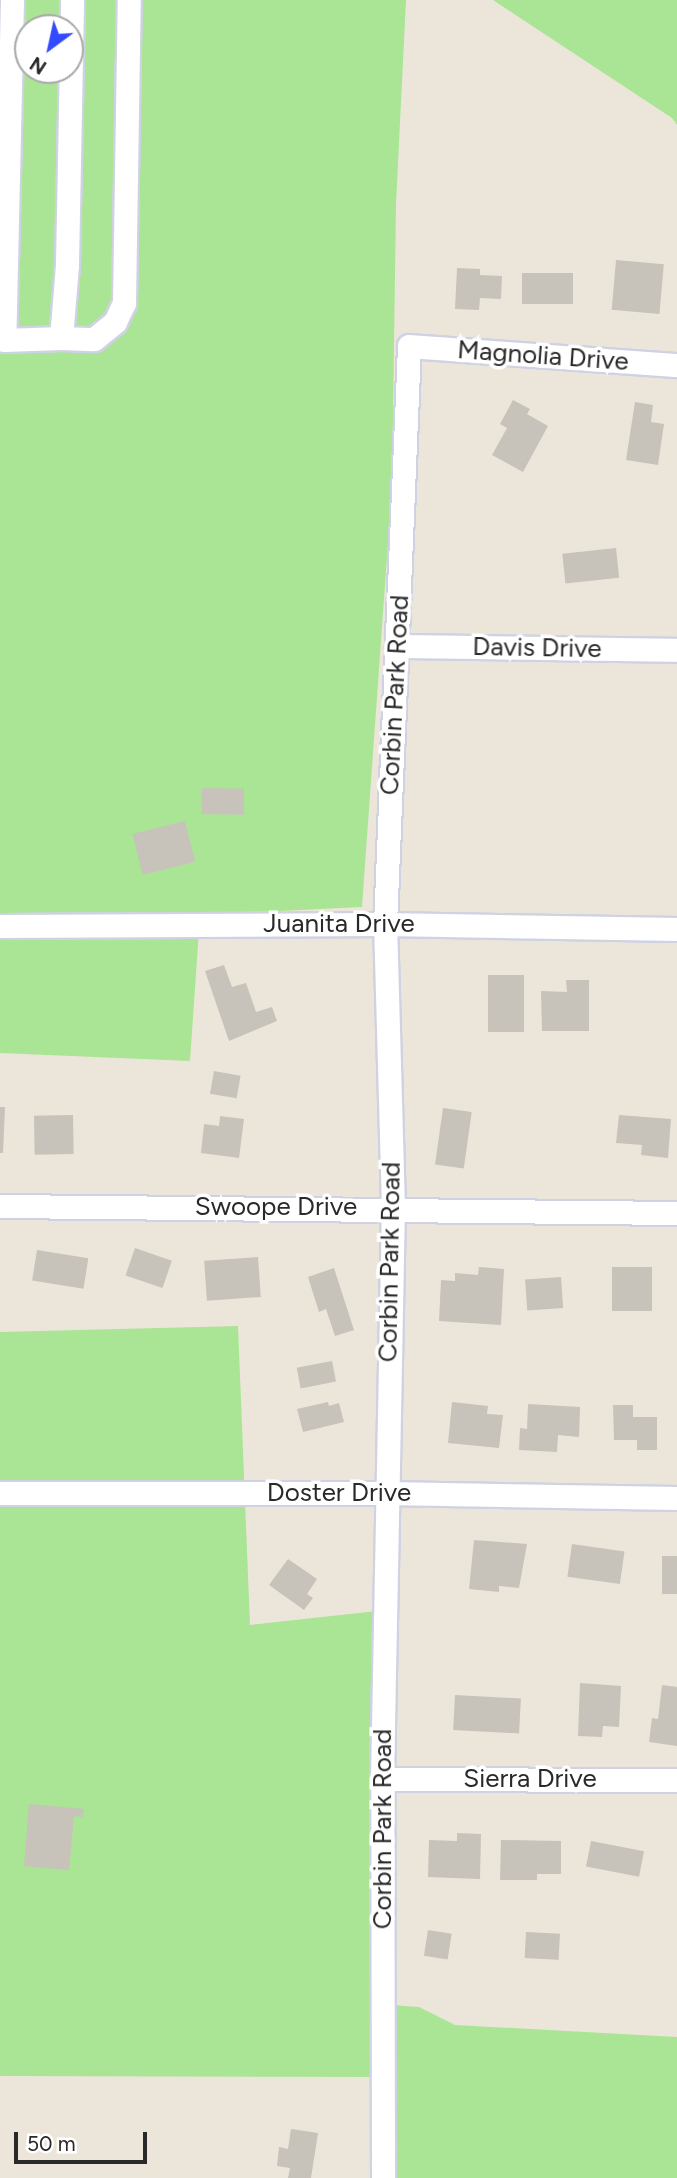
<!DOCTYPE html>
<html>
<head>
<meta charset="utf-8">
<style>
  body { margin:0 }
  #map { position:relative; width:677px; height:2178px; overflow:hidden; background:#ece6da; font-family:Figtree,sans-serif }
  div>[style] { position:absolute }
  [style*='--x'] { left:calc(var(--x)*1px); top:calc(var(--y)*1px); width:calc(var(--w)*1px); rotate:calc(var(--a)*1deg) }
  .green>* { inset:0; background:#a9e594 }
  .building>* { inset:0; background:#c7c2ba; transform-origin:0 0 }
  .roads { filter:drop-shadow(2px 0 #cfd2e3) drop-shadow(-2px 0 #cfd2e3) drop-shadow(0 2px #cfd2e3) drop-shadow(0 -2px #cfd2e3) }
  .minor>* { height:23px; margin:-11.5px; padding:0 11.5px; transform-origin:11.5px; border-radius:11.5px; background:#fff }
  span { translate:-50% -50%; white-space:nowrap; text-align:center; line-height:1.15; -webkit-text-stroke:7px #fff; paint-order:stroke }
  .street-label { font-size:26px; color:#292929 }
  .north { position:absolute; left:14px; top:14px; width:70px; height:70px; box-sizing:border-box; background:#fff; border:2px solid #a9a9a9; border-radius:50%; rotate:213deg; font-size:19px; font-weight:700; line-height:28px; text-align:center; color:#292929 }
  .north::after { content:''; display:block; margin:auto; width:24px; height:32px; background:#344aff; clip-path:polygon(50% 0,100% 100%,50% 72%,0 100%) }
  .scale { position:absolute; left:14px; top:2132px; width:133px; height:32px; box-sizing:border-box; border:4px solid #292929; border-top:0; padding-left:9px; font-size:21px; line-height:24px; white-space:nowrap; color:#292929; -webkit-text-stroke:5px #fff; paint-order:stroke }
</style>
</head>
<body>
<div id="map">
  <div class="green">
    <div style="clip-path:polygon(evenodd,0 0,406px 0,396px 204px,392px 487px,362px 907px,200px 915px,190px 1061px,0 1053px,0 0,28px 28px,70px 28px,70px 70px,28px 70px,28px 28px)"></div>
    <div style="clip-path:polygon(493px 0,677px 0,677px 125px,672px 118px)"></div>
    <div style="clip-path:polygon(238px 1326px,250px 1625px,386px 1610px,391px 2005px,419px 2007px,455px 2025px,677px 2037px,677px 2178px,389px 2178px,392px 2077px,0 2076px,0 1332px)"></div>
  </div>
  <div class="building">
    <div style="left:616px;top:260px;width:48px;height:50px;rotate:5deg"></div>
    <div style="clip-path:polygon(457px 268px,480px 269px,480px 275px,502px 276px,501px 299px,480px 298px,479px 310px,455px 309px)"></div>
    <div style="left:522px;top:273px;width:51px;height:31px"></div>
    <div style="clip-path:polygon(513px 400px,530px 409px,527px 414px,548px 426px,523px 472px,492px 455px,507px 428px,500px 424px)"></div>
    <div style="clip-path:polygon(635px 402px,653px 405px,651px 422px,664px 424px,658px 465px,626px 460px)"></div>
    <div style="left:616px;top:548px;width:30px;height:54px;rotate:84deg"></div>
    <div style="left:202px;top:788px;width:42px;height:26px;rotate:1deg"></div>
    <div style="left:185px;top:821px;width:42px;height:54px;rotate:76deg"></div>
    <div style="clip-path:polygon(224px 965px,232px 987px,246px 983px,256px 1012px,272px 1007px,277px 1021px,229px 1041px,205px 971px)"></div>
    <div style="left:488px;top:975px;width:36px;height:57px"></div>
    <div style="clip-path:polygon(566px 980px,589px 980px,589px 1031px,542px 1031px,541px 991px,567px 992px)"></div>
    <div style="left:214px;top:1071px;width:27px;height:23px;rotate:10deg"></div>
    <div style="clip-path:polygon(0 1107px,5px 1107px,3px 1153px,0 1153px)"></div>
    <div style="left:443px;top:1108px;width:29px;height:57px;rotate:8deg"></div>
    <div style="left:73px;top:1115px;width:39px;height:39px;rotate:89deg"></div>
    <div style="clip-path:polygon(619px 1115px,671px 1119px,668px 1158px,641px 1155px,642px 1145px,616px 1143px)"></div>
    <div style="clip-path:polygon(220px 1116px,244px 1119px,239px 1158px,201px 1153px,204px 1124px,219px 1126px)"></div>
    <div style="left:135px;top:1248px;width:39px;height:29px;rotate:19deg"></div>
    <div style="left:37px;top:1250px;width:52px;height:31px;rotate:9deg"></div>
    <div style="left:258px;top:1257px;width:40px;height:54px;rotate:86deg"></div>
    <div style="clip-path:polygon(479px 1267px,504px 1269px,501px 1325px,439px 1321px,441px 1280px,455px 1281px,455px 1273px,478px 1275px)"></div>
    <div style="left:612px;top:1267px;width:40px;height:44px"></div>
    <div style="clip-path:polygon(334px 1268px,354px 1330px,335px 1336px,326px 1309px,319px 1312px,308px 1277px)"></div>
    <div style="left:561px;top:1277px;width:31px;height:36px;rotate:86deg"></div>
    <div style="left:332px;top:1361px;width:21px;height:36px;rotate:79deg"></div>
    <div style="clip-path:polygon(328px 1402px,329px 1406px,339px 1403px,344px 1422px,303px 1432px,297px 1409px)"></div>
    <div style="clip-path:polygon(452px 1402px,488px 1406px,487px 1414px,503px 1415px,499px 1448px,448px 1443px)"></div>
    <div style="clip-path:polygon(528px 1404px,580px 1407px,579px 1437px,558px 1435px,557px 1452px,519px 1450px,520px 1428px,527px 1429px)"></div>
    <div style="clip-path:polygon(613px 1405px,633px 1405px,633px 1417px,657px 1417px,657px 1450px,637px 1450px,637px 1440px,614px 1440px)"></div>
    <div style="clip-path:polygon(474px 1540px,527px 1544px,519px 1588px,499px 1586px,499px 1592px,469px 1589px)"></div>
    <div style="left:572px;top:1544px;width:53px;height:33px;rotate:8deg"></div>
    <div style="left:662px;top:1556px;width:15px;height:38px"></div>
    <div style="clip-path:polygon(288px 1559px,317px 1579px,307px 1594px,313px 1598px,304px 1610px,269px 1585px)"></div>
    <div style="clip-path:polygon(580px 1683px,621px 1686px,619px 1727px,603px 1726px,602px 1737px,578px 1736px)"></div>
    <div style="clip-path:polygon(662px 1685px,677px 1687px,677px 1746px,649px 1742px,652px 1718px,658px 1719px)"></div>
    <div style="left:455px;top:1695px;width:66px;height:35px;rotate:3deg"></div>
    <div style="clip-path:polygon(29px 1804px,84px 1809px,83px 1817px,74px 1816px,69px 1870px,24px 1866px)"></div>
    <div style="clip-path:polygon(457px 1833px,481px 1834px,480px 1879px,428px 1877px,429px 1840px,457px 1841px)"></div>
    <div style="clip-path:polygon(501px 1840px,561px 1841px,561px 1874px,537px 1874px,537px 1880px,500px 1880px)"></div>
    <div style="left:591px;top:1841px;width:54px;height:26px;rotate:11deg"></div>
    <div style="left:428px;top:1930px;width:24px;height:26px;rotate:9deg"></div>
    <div style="left:526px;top:1932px;width:34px;height:26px;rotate:3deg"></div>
    <div style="clip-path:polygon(291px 2129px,318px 2133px,311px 2178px,288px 2178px,290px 2168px,277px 2166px,279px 2147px,288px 2149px)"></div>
  </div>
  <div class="roads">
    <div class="minor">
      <div style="--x:12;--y:0;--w:340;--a:91.3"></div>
      <div style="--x:4;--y:340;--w:57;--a:-2"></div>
      <div style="--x:61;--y:338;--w:73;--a:-85.3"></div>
      <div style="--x:67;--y:265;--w:265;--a:-88.9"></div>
      <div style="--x:61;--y:338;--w:33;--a:2"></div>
      <div style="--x:94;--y:339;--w:27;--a:-39"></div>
      <div style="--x:115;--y:322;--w:21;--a:-65"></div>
      <div style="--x:124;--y:303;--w:303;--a:-89.1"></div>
      <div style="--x:397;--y:646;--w:280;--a:0.8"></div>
      <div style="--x:0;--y:926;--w:385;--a:-0.3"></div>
      <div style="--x:385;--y:924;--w:292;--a:1"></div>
      <div style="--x:0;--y:1206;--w:677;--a:0.59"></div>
      <div style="--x:0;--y:1493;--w:386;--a:0"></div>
      <div style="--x:386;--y:1493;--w:291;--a:1"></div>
      <div style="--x:382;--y:1779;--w:295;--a:0.2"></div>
      <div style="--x:383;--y:2178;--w:399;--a:-90.1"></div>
      <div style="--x:382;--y:1779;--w:571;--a:-88.9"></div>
      <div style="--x:393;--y:1208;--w:284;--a:-91.6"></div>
      <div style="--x:385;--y:924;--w:578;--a:-87.62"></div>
      <div style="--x:409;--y:346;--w:269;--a:4.1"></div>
    </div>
  </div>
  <div class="street-label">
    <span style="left:543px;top:356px;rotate:4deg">Magnolia Drive</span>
    <span style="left:537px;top:648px;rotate:1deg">Davis Drive</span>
    <span style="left:395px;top:695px;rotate:-87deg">Corbin Park Road</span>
    <span style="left:339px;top:924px">Juanita Drive</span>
    <span style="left:276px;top:1207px">Swoope Drive</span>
    <span style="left:390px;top:1262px;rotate:-89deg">Corbin Park Road</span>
    <span style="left:339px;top:1493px">Doster Drive</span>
    <span style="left:530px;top:1779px">Sierra Drive</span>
    <span style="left:383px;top:1829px;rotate:-90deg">Corbin Park Road</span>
  </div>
  <div class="north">N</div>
  <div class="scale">50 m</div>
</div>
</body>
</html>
